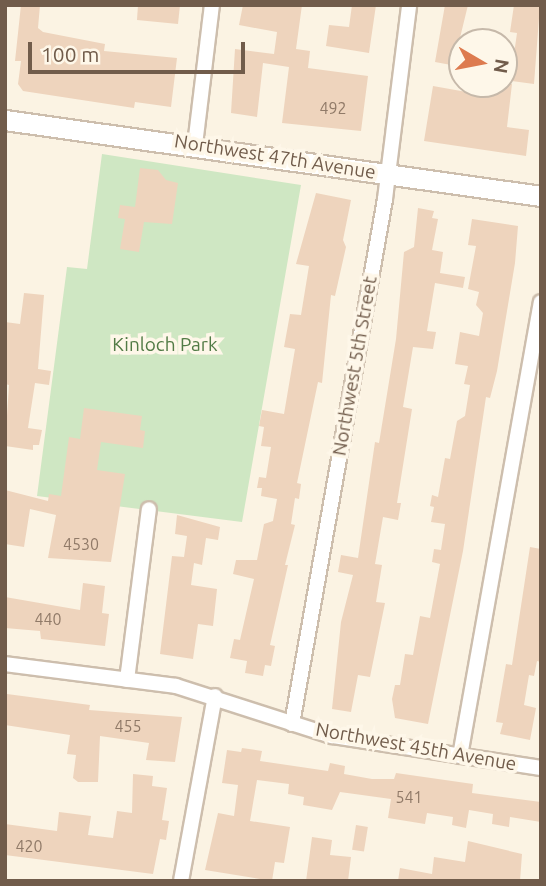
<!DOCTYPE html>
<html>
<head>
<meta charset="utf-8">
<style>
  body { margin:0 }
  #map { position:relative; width:546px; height:886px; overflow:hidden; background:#fbf3e3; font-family:Ubuntu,sans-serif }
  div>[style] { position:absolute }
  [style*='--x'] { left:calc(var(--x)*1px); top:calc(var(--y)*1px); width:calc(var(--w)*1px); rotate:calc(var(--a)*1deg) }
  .green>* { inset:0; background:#cfe7c3 }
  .building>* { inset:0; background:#eed4bd; transform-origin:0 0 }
  .roads { filter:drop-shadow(2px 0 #cdbead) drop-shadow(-2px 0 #cdbead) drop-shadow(0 2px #cdbead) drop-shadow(0 -2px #cdbead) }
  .street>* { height:14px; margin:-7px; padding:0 7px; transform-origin:7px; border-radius:7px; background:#fff }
  .secondary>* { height:19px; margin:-9.5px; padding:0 9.5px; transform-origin:9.5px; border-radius:9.5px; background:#fff }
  span { translate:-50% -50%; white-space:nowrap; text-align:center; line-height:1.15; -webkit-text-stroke:7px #fef7e9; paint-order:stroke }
  .number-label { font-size:16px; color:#907a68 }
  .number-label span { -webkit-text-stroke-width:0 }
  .street-label { font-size:19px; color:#715c4b }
  .park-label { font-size:19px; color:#527b46 }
  .frame { position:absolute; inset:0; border:7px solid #715c4b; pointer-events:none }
  .north { position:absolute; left:448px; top:28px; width:70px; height:70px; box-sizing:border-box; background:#fef7e9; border:2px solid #c6b9aa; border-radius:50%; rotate:100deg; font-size:19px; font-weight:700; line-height:28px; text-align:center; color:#715c4b }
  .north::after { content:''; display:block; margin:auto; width:24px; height:32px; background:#dd7b4f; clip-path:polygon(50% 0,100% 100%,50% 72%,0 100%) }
  .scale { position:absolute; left:28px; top:42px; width:217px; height:32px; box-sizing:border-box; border:4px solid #715c4b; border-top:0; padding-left:9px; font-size:21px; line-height:24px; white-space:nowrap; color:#715c4b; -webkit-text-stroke:5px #fef7e9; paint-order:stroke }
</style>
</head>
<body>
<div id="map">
  <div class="green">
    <div style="clip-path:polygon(102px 154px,301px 185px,242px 522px,37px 496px,67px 267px,87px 269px)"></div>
  </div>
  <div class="building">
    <div style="clip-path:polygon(21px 5px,40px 5px,38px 28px,43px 32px,105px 44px,104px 51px,177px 58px,171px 107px,135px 102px,134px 108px,23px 91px,18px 84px,21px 61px,15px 61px)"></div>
    <div style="clip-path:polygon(138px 5px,180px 5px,178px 24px,137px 20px)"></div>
    <div style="clip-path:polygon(243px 5px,302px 5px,296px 49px,310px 51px,308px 68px,368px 76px,361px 131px,282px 123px,289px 67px,263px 63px,257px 117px,231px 113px,235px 49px,274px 54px,277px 32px,239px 25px)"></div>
    <div style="clip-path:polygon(352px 5px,376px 5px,369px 53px,326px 46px,329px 25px,349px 27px)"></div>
    <div style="clip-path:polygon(445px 5px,468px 5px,458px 46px,462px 46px,462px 67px,435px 62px)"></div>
    <div style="clip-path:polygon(514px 5px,540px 5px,534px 84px,504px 80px,504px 53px,514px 54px,517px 33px,510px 32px)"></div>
    <div style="clip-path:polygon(490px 84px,512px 84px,507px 127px,529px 130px,526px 156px,424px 141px,433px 86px,489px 96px)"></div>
    <div style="clip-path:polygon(140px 168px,158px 170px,166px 180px,178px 183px,172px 224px,144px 222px,139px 252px,120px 249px,125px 219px,118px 218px,120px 205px,135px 207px)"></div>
    <div style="clip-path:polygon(316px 193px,351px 200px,343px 240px,346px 247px,335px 296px,331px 295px,322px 383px,318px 382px,297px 483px,301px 484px,299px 499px,295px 498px,291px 524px,295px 525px,285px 565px,288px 565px,270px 645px,275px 646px,271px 666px,265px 665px,263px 676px,245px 673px,247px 661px,230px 658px,234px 639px,240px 640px,254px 579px,233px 574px,236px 560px,257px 560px,264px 524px,273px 521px,277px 499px,261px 496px,262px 488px,257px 488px,259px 477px,266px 478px,271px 447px,261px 446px,264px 427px,259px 426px,262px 410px,284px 414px,295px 349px,284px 347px,290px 314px,301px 315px,309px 266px,296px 264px)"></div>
    <div style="clip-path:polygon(418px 208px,434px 211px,432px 218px,438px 219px,432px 250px,443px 252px,440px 273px,465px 277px,463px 288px,435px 283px,427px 331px,436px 332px,433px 349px,413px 347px,403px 407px,412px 409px,397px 503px,401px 503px,398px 520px,383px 517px,375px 564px,382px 565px,376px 602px,385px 603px,370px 677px,358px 675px,351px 712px,332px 709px,341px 622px,353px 575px,338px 572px,341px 555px,358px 558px,375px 442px,379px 443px,396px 339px,404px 252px,414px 247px)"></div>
    <div style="clip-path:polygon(472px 219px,518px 226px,515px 263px,497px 371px,490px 398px,486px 397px,463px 551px,428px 724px,395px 718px,392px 699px,395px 685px,400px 685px,405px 654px,413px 655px,420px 616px,430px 618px,440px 564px,432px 562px,434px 549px,441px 550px,445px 524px,431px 522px,434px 507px,430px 506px,432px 495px,438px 497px,445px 458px,450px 459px,457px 421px,465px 416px,470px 385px,464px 384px,468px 366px,455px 364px,460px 332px,479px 336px,483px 313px,476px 305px,479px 292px,468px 289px,476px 246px,468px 245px)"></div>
    <div style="clip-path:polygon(24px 293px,44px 295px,38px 369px,51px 371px,49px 385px,35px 383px,28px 428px,42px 430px,39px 445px,33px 445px,33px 450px,5px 446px,9px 385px,5px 384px,5px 322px,20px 324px)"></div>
    <div style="clip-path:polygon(84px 408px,142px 416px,140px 430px,145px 431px,143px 448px,101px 442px,97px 470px,125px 474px,111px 562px,48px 558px,56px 515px,30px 509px,24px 547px,5px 544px,5px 490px,48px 501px,49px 494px,61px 496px,69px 437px,80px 439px)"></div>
    <div style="clip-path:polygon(177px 515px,220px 527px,218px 540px,206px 538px,202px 565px,194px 563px,191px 585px,217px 589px,213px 626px,198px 624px,193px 659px,160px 654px,172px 556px,184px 557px,187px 536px,175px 534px)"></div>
    <div style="clip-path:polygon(530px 547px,541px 549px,541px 662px,537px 661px,534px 676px,529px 675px,524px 705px,536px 708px,530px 740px,500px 734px,503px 723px,496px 722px,506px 664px,512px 665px)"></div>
    <div style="clip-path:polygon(83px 583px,105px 586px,102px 613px,109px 614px,105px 646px,41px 639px,40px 631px,5px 628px,5px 597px,80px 610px)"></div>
    <div style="clip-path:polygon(7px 694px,90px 705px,89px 710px,182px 717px,175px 762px,146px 760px,149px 743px,100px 736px,98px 782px,78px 782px,73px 778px,76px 755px,67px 754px,70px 735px,5px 725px)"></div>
    <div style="clip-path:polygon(242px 748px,262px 751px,260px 761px,328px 771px,330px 763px,345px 766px,344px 774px,372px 779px,394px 779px,396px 773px,473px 784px,472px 793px,541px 802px,541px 822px,510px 817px,509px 827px,492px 824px,493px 814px,469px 810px,466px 828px,452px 825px,453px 817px,427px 813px,425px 824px,388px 818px,391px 799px,340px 792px,332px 810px,303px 805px,304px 797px,288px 794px,289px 784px,257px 780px,250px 821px,290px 827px,284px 863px,275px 862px,272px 881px,205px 870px,218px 813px,234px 816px,238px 785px,222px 783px,227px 750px,241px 752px)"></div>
    <div style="clip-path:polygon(133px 774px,153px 776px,152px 786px,167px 788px,162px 820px,169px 821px,166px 840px,160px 839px,153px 874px,5px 855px,5px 824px,57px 831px,59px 812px,91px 816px,88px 835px,113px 838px,117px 811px,132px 813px)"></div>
    <div style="left:356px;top:825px;width:12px;height:25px;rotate:9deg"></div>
    <div style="clip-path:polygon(312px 837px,332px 840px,330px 855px,351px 857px,348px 881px,306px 881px)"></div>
    <div style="clip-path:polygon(468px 841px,522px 854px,520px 881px,398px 881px,400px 868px,432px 874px,434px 857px,465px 862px)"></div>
  </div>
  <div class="roads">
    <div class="street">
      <div style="--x:195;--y:145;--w:141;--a:-83.1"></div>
      <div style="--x:5;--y:664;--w:172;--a:7.3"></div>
      <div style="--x:176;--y:686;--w:164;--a:17.8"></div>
      <div style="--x:332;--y:736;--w:211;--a:8.7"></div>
      <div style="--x:127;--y:680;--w:172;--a:-82.7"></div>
      <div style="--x:292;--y:724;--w:533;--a:-79.95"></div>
      <div style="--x:385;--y:199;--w:195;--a:-82.9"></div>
      <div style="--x:460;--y:756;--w:461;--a:-79.9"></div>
      <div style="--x:181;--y:881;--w:188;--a:-79.6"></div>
    </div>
    <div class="secondary">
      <div style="--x:5;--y:120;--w:541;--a:8.07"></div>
    </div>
  </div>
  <div class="number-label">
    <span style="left:333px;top:108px">492</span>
    <span style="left:81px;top:544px">4530</span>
    <span style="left:48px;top:619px">440</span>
    <span style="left:128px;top:726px">455</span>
    <span style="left:409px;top:797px">541</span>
    <span style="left:29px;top:846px">420</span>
  </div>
  <div class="street-label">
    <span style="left:275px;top:157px;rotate:9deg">Northwest 47th Avenue</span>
    <span style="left:355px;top:366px;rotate:-80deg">Northwest 5th Street</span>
    <span style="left:416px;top:747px;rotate:10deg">Northwest 45th Avenue</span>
  </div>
  <div class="park-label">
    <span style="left:165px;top:345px">Kinloch Park</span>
  </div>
  <div class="frame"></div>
  <div class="north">N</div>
  <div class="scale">100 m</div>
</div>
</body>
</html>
